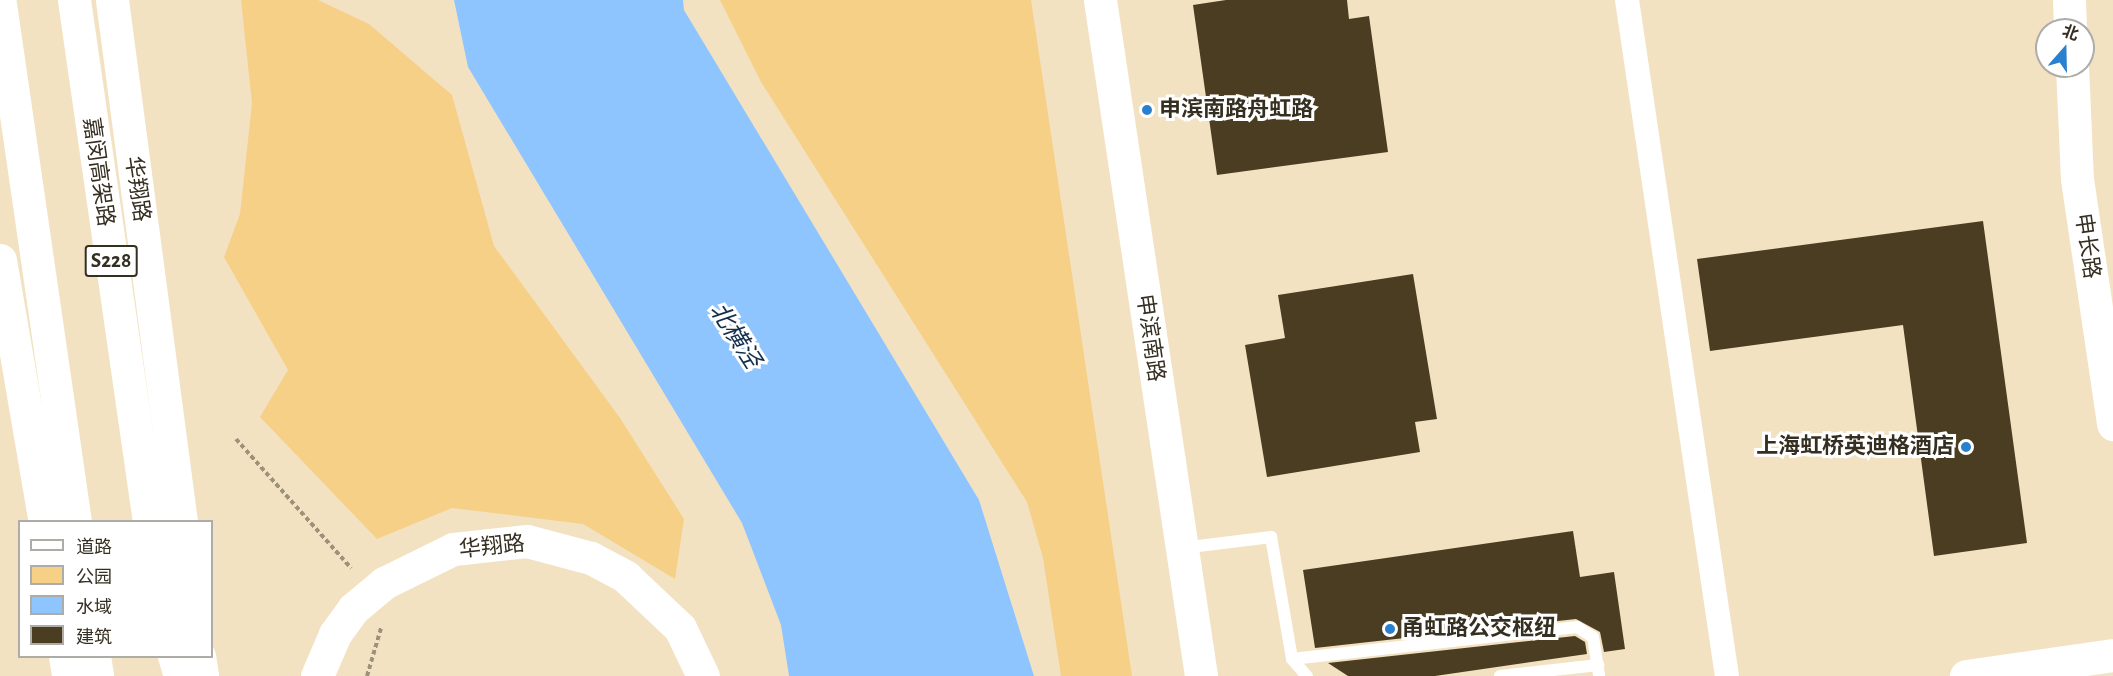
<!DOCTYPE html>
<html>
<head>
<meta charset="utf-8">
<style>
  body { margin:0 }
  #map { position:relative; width:2113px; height:676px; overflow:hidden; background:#f3e2c2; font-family:"Alegreya Sans","Noto Sans SC",sans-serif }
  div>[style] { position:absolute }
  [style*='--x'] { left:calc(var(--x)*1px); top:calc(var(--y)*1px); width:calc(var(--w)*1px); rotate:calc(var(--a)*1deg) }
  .green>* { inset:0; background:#f5d086 }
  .water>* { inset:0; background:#8fc5fe }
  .building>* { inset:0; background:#4b3d21 }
  .path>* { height:4px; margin-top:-2px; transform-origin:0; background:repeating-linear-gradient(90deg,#9d917a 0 4.5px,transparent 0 7.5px) }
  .lane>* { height:12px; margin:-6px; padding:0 6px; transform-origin:6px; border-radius:6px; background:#fff }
  .street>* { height:24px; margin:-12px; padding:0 12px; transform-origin:12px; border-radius:12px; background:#fff }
  .secondary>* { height:33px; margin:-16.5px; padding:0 16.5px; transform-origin:16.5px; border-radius:16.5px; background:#fff }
  .primary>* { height:33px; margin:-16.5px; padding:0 16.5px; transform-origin:16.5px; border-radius:16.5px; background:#fff }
  .highway>* { height:33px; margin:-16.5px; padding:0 16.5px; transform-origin:16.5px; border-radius:16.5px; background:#fff }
  .dots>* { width:16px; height:16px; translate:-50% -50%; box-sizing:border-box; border:3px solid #fff; border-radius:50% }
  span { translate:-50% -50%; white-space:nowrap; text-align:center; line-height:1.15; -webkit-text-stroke:6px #fff; paint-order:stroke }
  .shield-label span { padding:2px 4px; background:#fff; border:2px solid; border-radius:4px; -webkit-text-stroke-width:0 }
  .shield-label { font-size:21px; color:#352f22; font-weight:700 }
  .poi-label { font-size:22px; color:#352f22; font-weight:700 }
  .left { translate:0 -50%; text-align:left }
  .right { translate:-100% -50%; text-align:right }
  .street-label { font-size:22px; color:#352f22 }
  .water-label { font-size:24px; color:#132f4b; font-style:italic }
  .legend { position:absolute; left:18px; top:520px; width:195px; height:138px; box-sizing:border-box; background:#fff; border:2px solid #aeaca7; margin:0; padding:8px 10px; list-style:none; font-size:18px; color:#352f22 }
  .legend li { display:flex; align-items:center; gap:12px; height:30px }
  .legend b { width:30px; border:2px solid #aeaca7 }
  .north { position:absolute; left:2035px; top:18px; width:60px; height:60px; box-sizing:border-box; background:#fff; border:2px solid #aeaca7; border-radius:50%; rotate:20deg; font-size:16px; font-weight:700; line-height:24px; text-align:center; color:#352f22 }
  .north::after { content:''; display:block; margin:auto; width:21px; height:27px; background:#2980ce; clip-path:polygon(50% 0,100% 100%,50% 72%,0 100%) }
</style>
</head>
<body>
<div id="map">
  <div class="green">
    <div style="clip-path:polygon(241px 0,318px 0,369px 24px,452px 95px,494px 246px,620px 418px,684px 519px,675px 579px,583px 524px,452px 508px,377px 539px,260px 417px,288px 370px,224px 257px,240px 214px,252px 103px)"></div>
    <div style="clip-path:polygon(720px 0,1031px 0,1132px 676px,1061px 676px,1043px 558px,1027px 502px,761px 82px)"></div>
  </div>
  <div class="water">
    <div style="clip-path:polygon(454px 0,683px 0,684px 10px,979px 500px,1034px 676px,789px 676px,781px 625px,742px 523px,468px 67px)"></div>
  </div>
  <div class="building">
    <div style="clip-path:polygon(1226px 0,1347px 0,1349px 19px,1369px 16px,1388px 152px,1217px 175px,1193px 5px)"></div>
    <div style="clip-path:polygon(1983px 221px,2027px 543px,1934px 556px,1903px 325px,1710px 351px,1697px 259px)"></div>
    <div style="clip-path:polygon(1413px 274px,1437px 419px,1415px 422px,1420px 452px,1267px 477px,1245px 345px,1285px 338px,1278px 295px)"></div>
    <div style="clip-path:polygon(1573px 531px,1580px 577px,1614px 572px,1625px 649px,1604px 652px,1600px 632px,1576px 619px,1315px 648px,1303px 570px)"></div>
    <div style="clip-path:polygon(1575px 636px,1585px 642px,1587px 654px,1435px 676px,1348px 676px,1328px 663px)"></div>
  </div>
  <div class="path">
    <div style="--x:236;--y:439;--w:173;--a:48.3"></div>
    <div style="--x:367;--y:676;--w:50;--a:-73.7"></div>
  </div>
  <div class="lane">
    <div style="--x:1182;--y:548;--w:90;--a:-7"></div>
    <div style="--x:1271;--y:537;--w:124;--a:80.2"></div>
    <div style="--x:1292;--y:659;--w:23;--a:49"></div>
    <div style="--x:1292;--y:659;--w:287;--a:-6.4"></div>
    <div style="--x:1577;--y:627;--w:19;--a:32"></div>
    <div style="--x:1593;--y:637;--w:39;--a:81"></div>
    <div style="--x:1500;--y:676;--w:99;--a:-6.4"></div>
  </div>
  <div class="street">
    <div style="--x:1627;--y:0;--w:683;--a:81.59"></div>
  </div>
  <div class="secondary">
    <div style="--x:1100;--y:0;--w:684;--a:81.5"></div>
    <div style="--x:2069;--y:0;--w:30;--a:88"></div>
    <div style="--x:2072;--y:66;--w:113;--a:87.5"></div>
    <div style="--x:2077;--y:179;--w:248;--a:81.6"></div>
    <div style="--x:1966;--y:676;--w:148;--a:-8.1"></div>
  </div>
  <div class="primary">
    <div style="--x:112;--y:0;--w:527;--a:82.47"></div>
    <div style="--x:0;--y:260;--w:266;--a:80.3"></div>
    <div style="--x:65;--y:656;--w:20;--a:81"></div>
    <div style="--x:199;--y:656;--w:20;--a:81"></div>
    <div style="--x:317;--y:676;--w:46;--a:-66.8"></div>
    <div style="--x:335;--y:634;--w:31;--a:-54"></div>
    <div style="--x:353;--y:609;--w:40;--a:-40"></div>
    <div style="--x:384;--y:583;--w:77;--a:-26.2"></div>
    <div style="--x:453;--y:549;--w:74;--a:-6.2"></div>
    <div style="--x:527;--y:541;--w:66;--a:14.9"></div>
    <div style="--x:591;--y:558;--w:40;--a:28"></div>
    <div style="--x:626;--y:577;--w:74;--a:43.4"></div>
    <div style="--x:680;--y:628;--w:53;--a:64.4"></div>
  </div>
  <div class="highway">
    <div style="--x:74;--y:0;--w:527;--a:81.82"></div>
    <div style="--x:0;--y:4;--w:523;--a:81.76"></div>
    <div style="--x:94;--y:656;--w:20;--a:81"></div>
    <div style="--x:174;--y:656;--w:21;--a:73"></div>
  </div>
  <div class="dots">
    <div style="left:1147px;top:110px;background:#2980ce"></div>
    <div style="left:1966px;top:447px;background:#2980ce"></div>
    <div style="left:1390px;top:629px;background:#2980ce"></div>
  </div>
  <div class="shield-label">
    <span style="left:111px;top:261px">S228</span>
  </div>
  <div class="poi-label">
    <span class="left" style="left:1159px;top:110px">申滨南路舟虹路</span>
    <span class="right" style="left:1954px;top:447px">上海虹桥英迪格酒店</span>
    <span class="left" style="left:1402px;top:629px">甬虹路公交枢纽</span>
  </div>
  <div class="street-label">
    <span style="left:98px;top:172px;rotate:82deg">嘉闵高架路</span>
    <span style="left:137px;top:189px;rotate:82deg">华翔路</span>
    <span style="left:2087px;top:246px;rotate:82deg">申长路</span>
    <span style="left:1150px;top:338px;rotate:82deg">申滨南路</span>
    <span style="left:492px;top:547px;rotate:-6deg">华翔路</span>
  </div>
  <div class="water-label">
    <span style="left:734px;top:336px;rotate:57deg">北横泾</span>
  </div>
  <ul class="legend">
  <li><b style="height:8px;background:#fff"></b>道路</li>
  <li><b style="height:16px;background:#f5d086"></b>公园</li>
  <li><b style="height:16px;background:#8fc5fe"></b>水域</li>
  <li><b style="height:16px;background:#4b3d21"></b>建筑</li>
  </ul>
  <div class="north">北</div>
</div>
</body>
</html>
